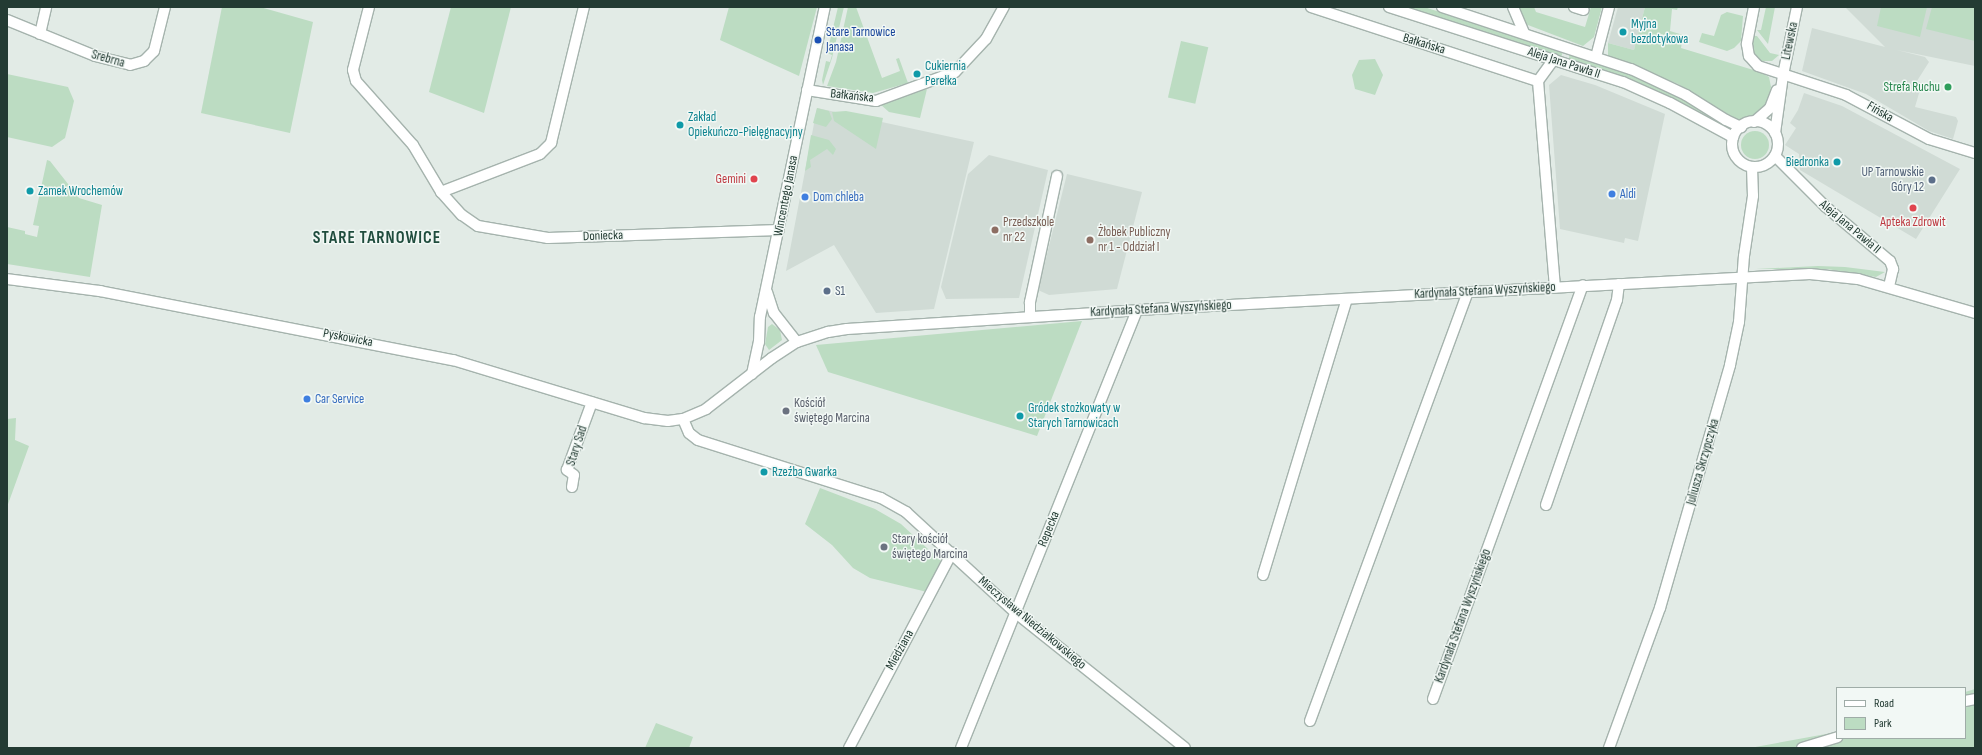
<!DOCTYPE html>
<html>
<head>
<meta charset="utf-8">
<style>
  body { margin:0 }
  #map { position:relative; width:1982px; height:755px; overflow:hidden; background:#e2ebe6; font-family:"Sofia Sans Condensed",sans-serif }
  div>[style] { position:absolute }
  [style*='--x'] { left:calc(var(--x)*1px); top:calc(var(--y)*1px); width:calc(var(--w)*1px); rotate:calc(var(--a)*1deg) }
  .built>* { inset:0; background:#d0dbd5 }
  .green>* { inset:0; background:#bcdcc2; transform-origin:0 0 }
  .round { border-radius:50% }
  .roads { filter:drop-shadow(1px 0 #a5b3ad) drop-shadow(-1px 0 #a5b3ad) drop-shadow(0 1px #a5b3ad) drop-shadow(0 -1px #a5b3ad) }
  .minor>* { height:10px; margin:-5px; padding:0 5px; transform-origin:5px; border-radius:5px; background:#fff }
  .minor>.ring { margin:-5px; padding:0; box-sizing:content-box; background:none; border:10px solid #fff; border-radius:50% }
  .dots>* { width:11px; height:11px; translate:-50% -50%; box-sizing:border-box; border:2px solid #f2f8f5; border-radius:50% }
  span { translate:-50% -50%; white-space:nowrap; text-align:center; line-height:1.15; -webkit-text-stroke:3px #f2f8f5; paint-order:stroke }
  .culture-label { font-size:13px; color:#0d838f }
  .left { translate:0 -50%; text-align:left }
  .right { translate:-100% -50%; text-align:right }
  .transit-label { font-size:13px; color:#164399 }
  .street-label { font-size:13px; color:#233b33 }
  .leisure-label { font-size:13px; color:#27864d }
  .service-label { font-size:13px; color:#4e5e75 }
  .health-label { font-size:13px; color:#be3a42 }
  .shop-label { font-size:13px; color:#366cbe }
  .education-label { font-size:13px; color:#785e54 }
  .worship-label { font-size:13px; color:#5b616d }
  .district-label { font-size:17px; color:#204d3e; font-weight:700; letter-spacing:1px }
  .frame { position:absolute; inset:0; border:8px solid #233b33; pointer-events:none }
  .legend { position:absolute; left:1836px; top:687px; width:130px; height:52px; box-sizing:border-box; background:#f2f8f5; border:1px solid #9faca7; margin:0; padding:5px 7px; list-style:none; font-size:12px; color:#233b33 }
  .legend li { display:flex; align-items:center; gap:8px; height:20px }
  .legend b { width:20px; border:1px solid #9faca7 }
</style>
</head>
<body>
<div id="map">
  <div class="built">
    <div style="clip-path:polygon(1618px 7px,1645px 7px,1634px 50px,1608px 43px)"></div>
    <div style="clip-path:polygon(1845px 7px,1975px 7px,1975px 66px,1897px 50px,1925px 57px,1929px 62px,1917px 81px,1922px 83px,1915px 107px,1956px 117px,1958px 121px,1953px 139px,1929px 131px,1866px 94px,1802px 71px,1812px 28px,1885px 47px)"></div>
    <div style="clip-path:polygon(1561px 75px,1595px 85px,1665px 114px,1638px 241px,1625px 238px,1624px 243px,1560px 229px,1549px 85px)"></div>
    <div style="clip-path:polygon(1804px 93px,1842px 106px,1960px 169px,1916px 239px,1800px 170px,1799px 154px,1785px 145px,1796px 128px,1790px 123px,1798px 110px)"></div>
    <div style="clip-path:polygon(817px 108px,974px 142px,934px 309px,876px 313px,834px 245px,786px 271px)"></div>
    <div style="clip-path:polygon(989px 155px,1048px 170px,1019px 298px,946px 299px,941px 287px,968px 174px)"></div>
    <div style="clip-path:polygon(1067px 174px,1142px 192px,1117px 289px,1049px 295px,1038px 290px)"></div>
  </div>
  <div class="green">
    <div style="clip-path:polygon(222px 7px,260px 7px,313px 22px,290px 133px,201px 113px)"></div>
    <div style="clip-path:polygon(451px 7px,511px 7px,484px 113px,429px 92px)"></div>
    <div style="clip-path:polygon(729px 7px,817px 7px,799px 76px,720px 40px)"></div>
    <div style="clip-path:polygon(838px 7px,844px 7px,843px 11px,832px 58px,823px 85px,822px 80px,826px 61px,830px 62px,832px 55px,827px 53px)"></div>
    <div style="clip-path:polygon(848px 7px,856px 7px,882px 78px,900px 71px,896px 59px,899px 58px,908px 83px,873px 93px,827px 86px,836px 62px)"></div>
    <div style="clip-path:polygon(1404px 7px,1424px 7px,1563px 51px,1561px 58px)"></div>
    <div style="clip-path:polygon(1516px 7px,1534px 7px,1536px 12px,1585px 27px,1591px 7px,1602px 7px,1594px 37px,1583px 46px,1523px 23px)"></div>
    <div style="clip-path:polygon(1645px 7px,1678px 7px,1677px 10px,1672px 9px,1670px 31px,1683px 35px,1681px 48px,1760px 72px,1769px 77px,1771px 87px,1767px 104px,1753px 118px,1737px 120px,1678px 84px,1608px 56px,1608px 43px,1634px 50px)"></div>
    <div style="clip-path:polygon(1766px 7px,1775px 7px,1768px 44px,1757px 30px,1761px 30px)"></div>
    <div style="clip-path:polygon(1881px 7px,1927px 7px,1920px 37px,1877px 26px)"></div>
    <div style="clip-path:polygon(1932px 7px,1975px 7px,1975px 41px,1926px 29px)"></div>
    <div style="clip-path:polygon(1727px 12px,1743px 16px,1741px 41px,1734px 48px,1727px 51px,1699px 42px,1702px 33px,1714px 36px,1721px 15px)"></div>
    <div style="clip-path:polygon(1752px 36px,1757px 36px,1770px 53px,1779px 55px,1772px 61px,1762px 61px,1754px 55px,1751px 47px)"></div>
    <div style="left:1181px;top:41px;width:28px;height:58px;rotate:13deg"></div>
    <div style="clip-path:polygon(1570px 54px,1619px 69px,1657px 85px,1734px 128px,1732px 131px,1568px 61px)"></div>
    <div style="clip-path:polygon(1375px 59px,1383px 75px,1375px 95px,1355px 89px,1352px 75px,1359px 60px)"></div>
    <div style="clip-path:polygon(7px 74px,68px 87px,74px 101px,65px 138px,52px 147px,7px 137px)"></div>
    <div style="clip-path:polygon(927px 89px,920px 118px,889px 112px,880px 104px)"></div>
    <div style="clip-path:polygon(817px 108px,829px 111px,832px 119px,826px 127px,813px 123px)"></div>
    <div style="clip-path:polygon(846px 111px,883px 118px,876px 149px,834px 121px,832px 112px)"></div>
    <div class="round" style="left:1741px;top:131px;width:28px;height:28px"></div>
    <div style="clip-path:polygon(811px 135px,829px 140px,836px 149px,833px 155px,827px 149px,810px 160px,811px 167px,805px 171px)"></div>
    <div style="clip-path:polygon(47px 160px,50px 161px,79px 198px,102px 205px,90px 277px,7px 264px,7px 227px,25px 231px,25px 234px,37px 237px,39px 226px,33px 225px)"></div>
    <div style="clip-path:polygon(1818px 266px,1845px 267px,1885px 272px,1876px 277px,1827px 269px,1756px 269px)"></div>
    <div style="clip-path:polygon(1082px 321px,1037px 436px,828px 372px,816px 345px)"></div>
    <div style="clip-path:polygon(772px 324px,780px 330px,782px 340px,769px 350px,765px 344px,768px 327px)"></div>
    <div style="clip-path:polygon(16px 418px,15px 440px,29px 446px,7px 507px,7px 419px)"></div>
    <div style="clip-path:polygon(820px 488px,875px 509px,901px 524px,942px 562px,927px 592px,870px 578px,853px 568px,832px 545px,805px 524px)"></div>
    <div style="clip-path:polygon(1975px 689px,1975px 748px,1750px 748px,1837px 732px,1837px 738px,1965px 738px,1965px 692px)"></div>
    <div style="clip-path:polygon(656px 723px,693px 737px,689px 748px,645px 748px)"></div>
  </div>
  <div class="roads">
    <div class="minor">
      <div style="--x:369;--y:7;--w:65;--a:104.3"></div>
      <div style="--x:353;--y:70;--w:11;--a:75"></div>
      <div style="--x:356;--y:81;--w:86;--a:48.3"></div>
      <div style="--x:413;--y:145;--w:55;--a:59.2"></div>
      <div style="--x:441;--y:192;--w:31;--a:48"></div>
      <div style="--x:462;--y:215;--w:19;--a:35"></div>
      <div style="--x:478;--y:226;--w:71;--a:9.7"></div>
      <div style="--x:548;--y:238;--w:231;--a:-2"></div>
      <div style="--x:1311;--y:7;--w:239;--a:18.1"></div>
      <div style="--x:1389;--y:7;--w:246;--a:17.8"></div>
      <div style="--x:1623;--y:82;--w:51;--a:24.1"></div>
      <div style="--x:1670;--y:103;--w:72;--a:28.4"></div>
      <div style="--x:1442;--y:7;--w:199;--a:18.2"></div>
      <div style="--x:1631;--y:69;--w:61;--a:25.3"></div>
      <div style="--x:1686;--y:95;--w:47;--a:32"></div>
      <div style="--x:1726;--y:120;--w:17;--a:25"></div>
      <div style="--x:1513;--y:7;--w:28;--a:67"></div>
      <div style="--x:1574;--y:7;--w:10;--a:17"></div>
      <div style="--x:1754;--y:7;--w:38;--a:101"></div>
      <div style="--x:1747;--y:44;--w:12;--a:81"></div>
      <div style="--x:1749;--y:56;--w:13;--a:48"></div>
      <div style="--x:1758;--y:66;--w:93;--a:18.2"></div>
      <div style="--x:1846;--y:95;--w:94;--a:27.9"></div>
      <div style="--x:1929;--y:139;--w:48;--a:16.9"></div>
      <div style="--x:7;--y:20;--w:95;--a:22.2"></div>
      <div style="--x:95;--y:56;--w:36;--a:14"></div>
      <div style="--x:130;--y:65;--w:15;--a:-16"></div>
      <div style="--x:144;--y:61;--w:14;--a:-45"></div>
      <div style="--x:154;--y:51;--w:45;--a:-76"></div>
      <div style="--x:40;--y:34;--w:28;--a:-77"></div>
      <div style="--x:1596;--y:57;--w:52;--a:-75.4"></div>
      <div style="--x:1554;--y:59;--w:27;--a:126"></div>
      <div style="--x:1538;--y:81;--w:207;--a:85.3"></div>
      <div style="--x:807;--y:90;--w:70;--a:9.1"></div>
      <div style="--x:876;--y:101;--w:84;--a:-20.2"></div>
      <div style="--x:955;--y:72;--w:45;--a:-46.8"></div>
      <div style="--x:986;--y:39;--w:37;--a:-61"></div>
      <div class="ring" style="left:1732px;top:121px;width:36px;height:36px"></div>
      <div style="--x:1754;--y:122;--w:21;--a:-41"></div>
      <div style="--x:1770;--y:108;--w:19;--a:-69"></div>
      <div style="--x:1775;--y:133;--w:59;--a:-82.1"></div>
      <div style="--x:1783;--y:75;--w:69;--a:-78.4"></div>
      <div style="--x:1775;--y:156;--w:72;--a:45"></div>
      <div style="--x:1826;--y:207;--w:84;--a:40.2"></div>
      <div style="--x:1890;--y:261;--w:9;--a:69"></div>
      <div style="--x:1893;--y:269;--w:18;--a:103"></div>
      <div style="--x:441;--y:192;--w:106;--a:-21"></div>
      <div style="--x:540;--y:154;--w:16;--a:-45"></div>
      <div style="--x:551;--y:143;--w:140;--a:-76.4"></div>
      <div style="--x:7;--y:279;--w:94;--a:7.4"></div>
      <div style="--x:100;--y:291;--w:360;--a:11.1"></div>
      <div style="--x:453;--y:360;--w:200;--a:16.9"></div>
      <div style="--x:644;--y:418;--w:24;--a:7"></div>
      <div style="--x:668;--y:421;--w:15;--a:-8"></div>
      <div style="--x:683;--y:419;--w:25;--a:-23"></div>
      <div style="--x:706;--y:409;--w:83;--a:-37.7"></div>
      <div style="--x:772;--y:358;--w:30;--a:-33"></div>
      <div style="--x:797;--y:342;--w:33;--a:-18"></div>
      <div style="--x:828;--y:332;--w:19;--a:-9"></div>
      <div style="--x:847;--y:329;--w:291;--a:-3.7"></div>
      <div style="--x:1137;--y:310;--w:674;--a:-3.06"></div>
      <div style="--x:1810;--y:274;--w:48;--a:5.9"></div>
      <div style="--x:1858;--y:279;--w:122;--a:16.2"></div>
      <div style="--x:767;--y:292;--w:22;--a:72"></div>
      <div style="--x:774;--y:313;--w:37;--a:52"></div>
      <div style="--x:1030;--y:317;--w:15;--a:-90"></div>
      <div style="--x:1030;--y:302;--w:129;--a:-77.9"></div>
      <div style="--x:752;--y:374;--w:33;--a:-78"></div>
      <div style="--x:759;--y:342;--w:25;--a:-88"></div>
      <div style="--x:760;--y:317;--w:317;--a:-78.2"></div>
      <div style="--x:683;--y:419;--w:15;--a:67"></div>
      <div style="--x:689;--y:433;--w:11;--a:38"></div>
      <div style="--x:698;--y:440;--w:192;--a:17.6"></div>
      <div style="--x:881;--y:498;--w:29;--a:29"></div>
      <div style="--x:906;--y:512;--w:149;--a:42.6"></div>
      <div style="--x:1016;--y:613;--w:216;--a:38.6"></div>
      <div style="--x:572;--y:487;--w:12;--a:-81"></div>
      <div style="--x:574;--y:475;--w:9;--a:-144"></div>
      <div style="--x:567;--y:470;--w:72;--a:-69.8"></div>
      <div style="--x:1546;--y:505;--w:217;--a:-70.9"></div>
      <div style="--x:1617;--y:300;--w:16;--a:-83"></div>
      <div style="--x:1263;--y:575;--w:288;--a:-73.1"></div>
      <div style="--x:1433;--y:699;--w:440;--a:-70.1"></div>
      <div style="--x:1965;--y:701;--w:10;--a:-11"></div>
      <div style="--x:1310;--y:721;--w:457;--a:-69.8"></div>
      <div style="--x:849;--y:748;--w:221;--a:-62.2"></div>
      <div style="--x:961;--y:748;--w:472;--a:-68.1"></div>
      <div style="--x:1609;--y:748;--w:149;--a:-70"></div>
      <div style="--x:1660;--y:608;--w:253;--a:-73.9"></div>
      <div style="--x:1730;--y:365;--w:44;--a:-78.2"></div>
      <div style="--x:1739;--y:322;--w:66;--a:-85.7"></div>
      <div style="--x:1744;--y:256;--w:61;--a:-81.5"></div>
      <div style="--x:1753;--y:196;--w:29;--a:-92"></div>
      <div style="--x:1802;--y:748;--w:37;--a:-17"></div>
    </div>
  </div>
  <div class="dots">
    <div style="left:1623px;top:32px;background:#0f9aa8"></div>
    <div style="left:818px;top:40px;background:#1a4fb4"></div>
    <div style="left:917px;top:74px;background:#0f9aa8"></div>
    <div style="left:1948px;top:87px;background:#2e9e5b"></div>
    <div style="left:680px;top:125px;background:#0f9aa8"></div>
    <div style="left:1837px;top:162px;background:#0f9aa8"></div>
    <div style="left:754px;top:179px;background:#e0444e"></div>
    <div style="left:1932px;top:180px;background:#5c6f8a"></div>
    <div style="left:30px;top:191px;background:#0f9aa8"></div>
    <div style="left:1612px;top:194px;background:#3f7fe0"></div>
    <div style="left:805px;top:197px;background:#3f7fe0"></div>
    <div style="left:1913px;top:208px;background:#e0444e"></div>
    <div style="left:995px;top:230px;background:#8d6e63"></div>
    <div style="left:1090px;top:240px;background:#8d6e63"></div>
    <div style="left:827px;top:291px;background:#5c6f8a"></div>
    <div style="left:307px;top:399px;background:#3f7fe0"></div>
    <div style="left:786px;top:411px;background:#6b7280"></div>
    <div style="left:1020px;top:416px;background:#0f9aa8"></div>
    <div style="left:764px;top:472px;background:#0f9aa8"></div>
    <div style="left:884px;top:547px;background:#6b7280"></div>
  </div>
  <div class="culture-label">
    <span class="left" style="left:1631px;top:32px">Myjna<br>bezdotykowa</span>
    <span class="left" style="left:925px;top:74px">Cukiernia<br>Perełka</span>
    <span class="left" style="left:688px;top:125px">Zakład<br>Opiekuńczo-Pielęgnacyjny</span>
    <span class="right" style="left:1829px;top:162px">Biedronka</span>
    <span class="left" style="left:38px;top:191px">Zamek Wrochemów</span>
    <span class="left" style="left:1028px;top:416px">Gródek stożkowaty w<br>Starych Tarnowicach</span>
    <span class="left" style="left:772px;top:472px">Rzeźba Gwarka</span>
  </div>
  <div class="transit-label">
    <span class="left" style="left:826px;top:40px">Stare Tarnowice<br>Janasa</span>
  </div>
  <div class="street-label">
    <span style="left:1790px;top:41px;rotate:-78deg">Litewska</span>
    <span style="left:1424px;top:44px;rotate:17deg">Bałkańska</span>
    <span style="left:108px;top:59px;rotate:16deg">Srebrna</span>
    <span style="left:1564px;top:63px;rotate:18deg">Aleja Jana Pawła II</span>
    <span style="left:852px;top:96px;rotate:6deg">Bałkańska</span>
    <span style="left:1880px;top:112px;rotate:30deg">Fińska</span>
    <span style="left:786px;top:196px;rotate:-79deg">Wincentego Janasa</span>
    <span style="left:1850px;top:227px;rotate:40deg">Aleja Jana Pawła II</span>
    <span style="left:603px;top:236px;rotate:-2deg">Doniecka</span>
    <span style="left:1485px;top:291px;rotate:-3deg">Kardynała Stefana Wyszyńskiego</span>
    <span style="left:1161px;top:309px;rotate:-3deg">Kardynała Stefana Wyszyńskiego</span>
    <span style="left:348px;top:338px;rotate:11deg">Pyskowicka</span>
    <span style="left:577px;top:446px;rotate:-72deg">Stary Sad</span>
    <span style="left:1703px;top:462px;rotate:-74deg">Juliusza Skrzypczyka</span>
    <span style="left:1049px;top:529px;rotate:-68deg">Repecka</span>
    <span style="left:1463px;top:616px;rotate:-70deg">Kardynała Stefana Wyszyńskiego</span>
    <span style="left:1032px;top:623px;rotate:40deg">Mieczysława Niedziałkowskiego</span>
    <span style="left:900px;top:650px;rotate:-61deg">Miedziana</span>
  </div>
  <div class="leisure-label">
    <span class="right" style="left:1940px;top:87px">Strefa Ruchu</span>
  </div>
  <div class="service-label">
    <span class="right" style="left:1924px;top:180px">UP Tarnowskie<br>Góry 12</span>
    <span class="left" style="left:835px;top:291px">S1</span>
  </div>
  <div class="health-label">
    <span class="right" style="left:746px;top:179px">Gemini</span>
    <span style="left:1913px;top:222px">Apteka Zdrowit</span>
  </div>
  <div class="shop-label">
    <span class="left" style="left:1620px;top:194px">Aldi</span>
    <span class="left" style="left:813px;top:197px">Dom chleba</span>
    <span class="left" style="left:315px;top:399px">Car Service</span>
  </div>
  <div class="education-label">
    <span class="left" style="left:1003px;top:230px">Przedszkole<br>nr 22</span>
    <span class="left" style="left:1098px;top:240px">Żłobek Publiczny<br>nr 1 - Oddział I</span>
  </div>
  <div class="worship-label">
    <span class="left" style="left:794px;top:411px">Kościół<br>świętego Marcina</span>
    <span class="left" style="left:892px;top:547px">Stary kościół<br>świętego Marcina</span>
  </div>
  <div class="district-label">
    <span style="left:377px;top:239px">STARE TARNOWICE</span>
  </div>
  <div class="frame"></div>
  <ul class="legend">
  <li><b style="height:5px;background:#fff"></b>Road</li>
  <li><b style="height:11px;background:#bcdcc2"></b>Park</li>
  </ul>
</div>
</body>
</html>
